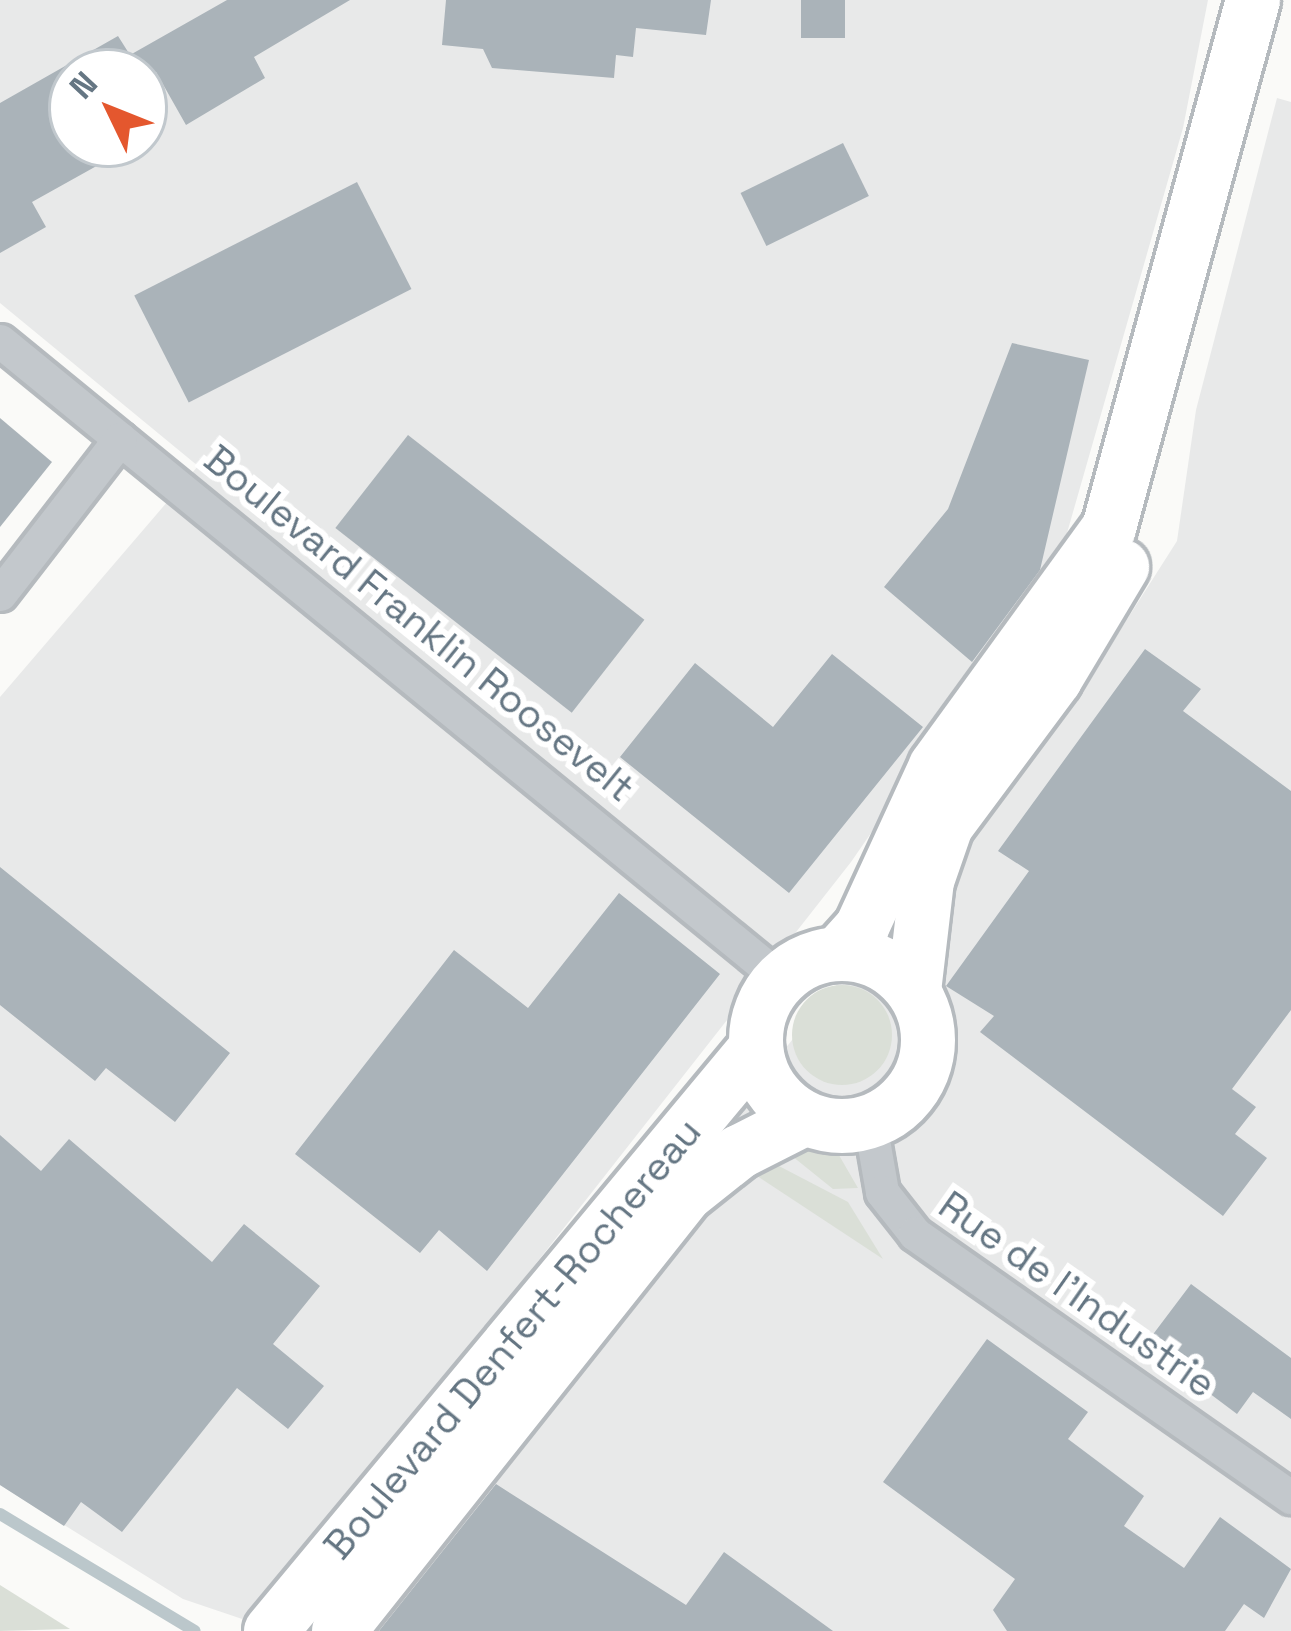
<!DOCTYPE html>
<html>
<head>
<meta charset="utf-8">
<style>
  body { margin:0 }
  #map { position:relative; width:1291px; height:1631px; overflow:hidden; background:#fafaf8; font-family:"Space Grotesk",sans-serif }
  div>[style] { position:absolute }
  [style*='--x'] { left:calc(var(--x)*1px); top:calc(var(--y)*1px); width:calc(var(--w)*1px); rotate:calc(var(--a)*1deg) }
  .built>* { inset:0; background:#e8e9e9 }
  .green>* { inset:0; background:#dadfd7 }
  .round { border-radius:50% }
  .stream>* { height:12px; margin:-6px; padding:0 6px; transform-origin:6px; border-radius:6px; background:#bbc7cb }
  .building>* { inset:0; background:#aab3b9; transform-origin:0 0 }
  .roads { filter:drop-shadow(3px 0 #b5babe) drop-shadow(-3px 0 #b5babe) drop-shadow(0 3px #b5babe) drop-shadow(0 -3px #b5babe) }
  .street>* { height:33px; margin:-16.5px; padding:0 16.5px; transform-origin:16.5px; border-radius:16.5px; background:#c3c8cc }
  .primary>* { height:54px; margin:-27px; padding:0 27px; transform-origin:27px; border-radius:27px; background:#fff }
  .primary>.ring { margin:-27px; padding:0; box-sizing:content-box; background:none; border:54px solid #fff; border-radius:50% }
  span { translate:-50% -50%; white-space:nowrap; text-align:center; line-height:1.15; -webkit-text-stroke:12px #fff; paint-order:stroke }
  .street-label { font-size:39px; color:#657683 }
  .north { position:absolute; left:48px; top:48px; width:120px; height:120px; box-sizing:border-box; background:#fff; border:3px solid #c1c8cd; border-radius:50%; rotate:313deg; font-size:33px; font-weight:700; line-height:48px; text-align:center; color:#657683 }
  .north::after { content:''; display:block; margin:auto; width:42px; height:54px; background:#e4572e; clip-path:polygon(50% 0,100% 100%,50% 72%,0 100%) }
</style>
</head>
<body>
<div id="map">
  <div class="built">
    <div style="clip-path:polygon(evenodd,0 0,1208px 0,1183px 128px,1059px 561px,851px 862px,254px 1623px,183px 1599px,0 1485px,0 697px,198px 466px,0 303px,0 0,72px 72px,144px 72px,144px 144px,72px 144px,72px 72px)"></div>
    <div style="clip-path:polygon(1277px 98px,1291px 102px,1291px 1631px,368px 1631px,740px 1105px,1119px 632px,1177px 541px,1196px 410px)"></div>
  </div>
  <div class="green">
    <div class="round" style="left:792px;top:985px;width:100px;height:100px"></div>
    <div style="clip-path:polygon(804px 1141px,836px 1150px,858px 1188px,833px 1189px,792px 1156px,762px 1153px)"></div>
    <div style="clip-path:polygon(777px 1165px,848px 1202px,883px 1259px,754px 1174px)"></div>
    <div style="clip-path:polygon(0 1585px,70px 1629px,0 1631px)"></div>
  </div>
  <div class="stream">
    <div style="--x:0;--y:1514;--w:227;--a:31"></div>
  </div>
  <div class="building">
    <div style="clip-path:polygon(227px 0,350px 0,254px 57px,265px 78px,186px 125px,156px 72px,72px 72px,72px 144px,136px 144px,32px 202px,46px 227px,0 253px,0 103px,118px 36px,130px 55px)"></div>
    <div style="clip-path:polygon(446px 0,711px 0,706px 35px,636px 28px,633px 57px,616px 55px,614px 78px,492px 68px,483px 49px,442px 45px)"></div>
    <div style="left:801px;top:0;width:44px;height:38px"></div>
    <div style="left:843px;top:143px;width:59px;height:114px;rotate:64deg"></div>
    <div style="left:357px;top:182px;width:120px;height:250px;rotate:63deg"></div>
    <div style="clip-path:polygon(1012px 343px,1089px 360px,1040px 570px,972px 662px,884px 587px,948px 509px)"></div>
    <div style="clip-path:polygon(0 418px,52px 462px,0 527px)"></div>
    <div style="left:408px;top:435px;width:300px;height:118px;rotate:38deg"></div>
    <div style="clip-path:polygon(1145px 649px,1201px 689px,1183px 711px,1291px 791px,1291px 1010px,1232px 1089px,1256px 1107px,1235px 1134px,1267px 1158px,1223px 1216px,980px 1032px,994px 1016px,946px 986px,1029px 871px,998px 851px)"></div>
    <div style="clip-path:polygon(832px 654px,923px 727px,789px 893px,620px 757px,695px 663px,773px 727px)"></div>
    <div style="clip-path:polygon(0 867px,230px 1053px,175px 1122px,106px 1068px,95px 1081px,0 1005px)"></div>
    <div style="clip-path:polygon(619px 893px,720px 974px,487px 1271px,439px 1230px,420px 1253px,295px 1154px,454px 950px,528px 1008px)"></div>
    <div style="clip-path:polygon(0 1135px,41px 1171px,69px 1139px,212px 1262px,244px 1224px,320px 1286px,273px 1344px,324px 1386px,288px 1429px,237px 1388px,122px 1532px,81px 1502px,64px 1526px,0 1485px)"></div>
    <div style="clip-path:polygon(1191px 1284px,1291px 1358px,1291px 1419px,1253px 1392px,1237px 1414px,1145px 1345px)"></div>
    <div style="clip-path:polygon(987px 1339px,1088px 1412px,1068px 1439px,1144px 1496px,1124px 1526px,1184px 1568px,1220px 1517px,1291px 1569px,1264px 1618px,1244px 1604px,1225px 1631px,1007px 1631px,993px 1610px,1015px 1579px,883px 1482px)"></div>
    <div style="clip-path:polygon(496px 1484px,686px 1605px,724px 1552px,833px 1631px,379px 1631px)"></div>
  </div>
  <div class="roads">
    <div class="street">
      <div style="--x:0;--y:341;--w:1008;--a:39.25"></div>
      <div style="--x:0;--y:594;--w:196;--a:-52.3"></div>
      <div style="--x:870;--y:1123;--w:70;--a:80.1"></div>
      <div style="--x:882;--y:1192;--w:53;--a:51.8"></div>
      <div style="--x:915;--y:1234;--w:459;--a:35"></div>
    </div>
    <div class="primary">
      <div style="--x:838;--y:954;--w:36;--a:-48"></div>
      <div style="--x:862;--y:927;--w:177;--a:-65.3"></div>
      <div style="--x:936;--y:766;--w:294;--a:-54"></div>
      <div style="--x:1109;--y:528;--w:547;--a:-74.74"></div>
      <div class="ring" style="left:756px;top:954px;width:118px;height:118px"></div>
      <div style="--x:914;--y:991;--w:111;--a:-83.3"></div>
      <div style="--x:927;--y:881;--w:58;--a:-70.9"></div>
      <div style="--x:946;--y:826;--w:183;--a:-53.4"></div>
      <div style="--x:1055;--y:679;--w:131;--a:-59.1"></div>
      <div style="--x:271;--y:1631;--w:758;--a:-50.24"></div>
      <div style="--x:339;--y:1631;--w:558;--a:-51.55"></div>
      <div style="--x:686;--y:1194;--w:68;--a:-38.4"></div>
      <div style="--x:739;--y:1152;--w:73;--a:-26.9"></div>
    </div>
  </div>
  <div class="street-label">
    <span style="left:419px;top:624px;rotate:39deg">Boulevard Franklin Roosevelt</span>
    <span style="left:1077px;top:1295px;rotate:35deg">Rue de l'Industrie</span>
    <span style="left:513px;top:1339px;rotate:-50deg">Boulevard Denfert-Rochereau</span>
  </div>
  <div class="north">N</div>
</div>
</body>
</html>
